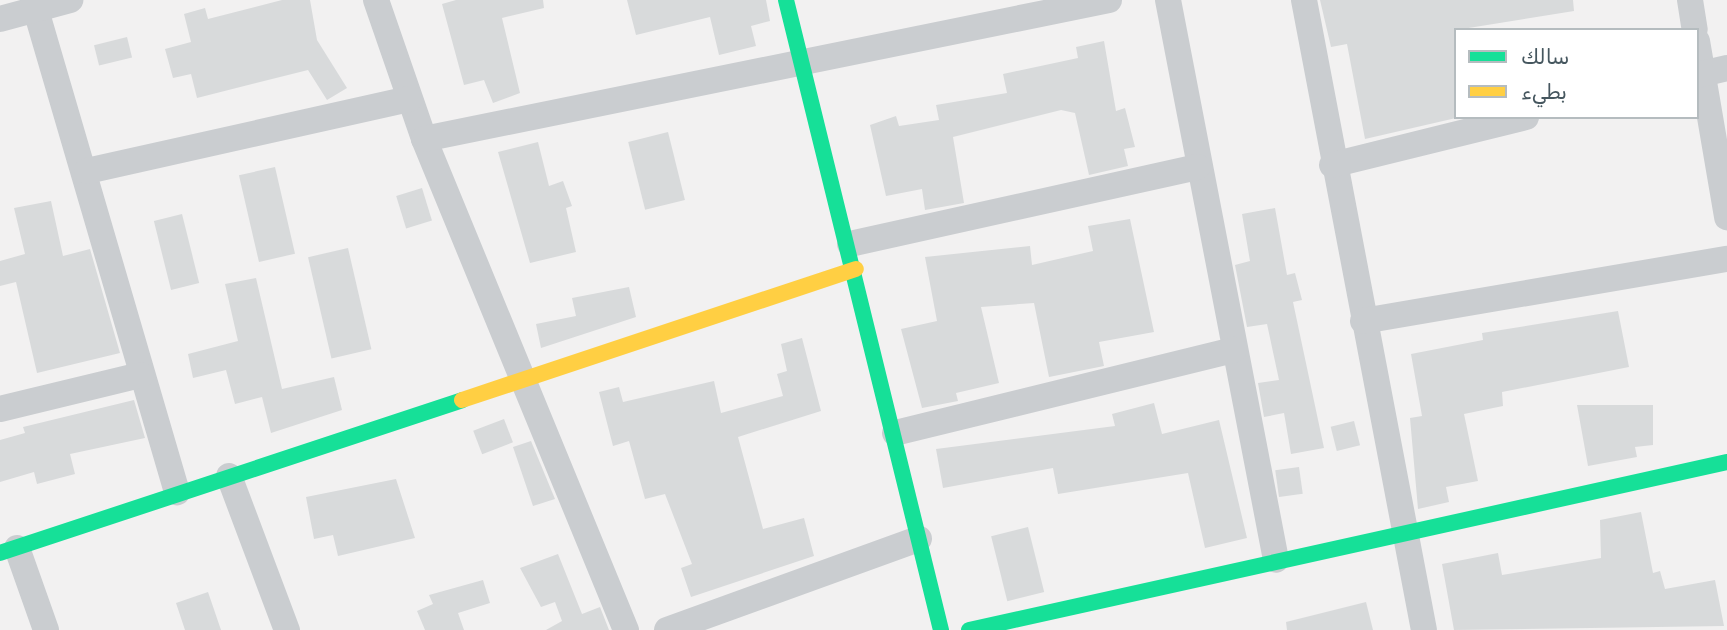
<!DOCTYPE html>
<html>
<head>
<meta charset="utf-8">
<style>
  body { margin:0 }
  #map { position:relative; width:1727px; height:630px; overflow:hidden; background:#f2f1f1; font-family:Rubik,Cairo,sans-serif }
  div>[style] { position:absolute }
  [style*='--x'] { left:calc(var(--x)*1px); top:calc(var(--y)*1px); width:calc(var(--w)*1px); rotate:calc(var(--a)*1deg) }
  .building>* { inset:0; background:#d8dadb; transform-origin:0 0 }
  .street>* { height:26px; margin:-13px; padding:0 13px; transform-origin:13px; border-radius:13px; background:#cacdd0 }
  .fast>* { height:16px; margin:-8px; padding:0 8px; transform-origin:8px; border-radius:8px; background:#16e098 }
  .slow>* { height:16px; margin:-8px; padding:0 8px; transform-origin:8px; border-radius:8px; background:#ffcf43 }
  span { translate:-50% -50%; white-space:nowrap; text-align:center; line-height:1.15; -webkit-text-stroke:5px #fff; paint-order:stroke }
  .legend { position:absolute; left:1454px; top:28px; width:245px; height:91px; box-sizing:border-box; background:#fff; border:2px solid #b5bcbf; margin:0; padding:9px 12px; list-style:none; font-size:21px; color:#46575f }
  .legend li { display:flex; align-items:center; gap:14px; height:35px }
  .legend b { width:35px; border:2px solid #b5bcbf }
</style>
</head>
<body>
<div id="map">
  <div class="building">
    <div style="clip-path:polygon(282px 0,310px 0,317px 40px,347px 88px,327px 100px,308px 70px,197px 98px,191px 74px,173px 78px,165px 49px,191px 42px,184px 14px,205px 8px,208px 19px)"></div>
    <div style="clip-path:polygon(456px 0,543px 0,544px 8px,502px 18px,520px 93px,493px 103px,484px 80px,464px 85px,442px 4px)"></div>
    <div style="clip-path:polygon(627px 0,766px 0,770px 21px,751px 26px,756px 46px,719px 55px,710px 17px,636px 35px)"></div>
    <div style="clip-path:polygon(1320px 0,1573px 0,1574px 11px,1456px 30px,1456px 118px,1365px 139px,1347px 44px,1331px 47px)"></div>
    <div style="left:127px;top:37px;width:21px;height:34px;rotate:76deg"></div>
    <div style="clip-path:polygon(1104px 41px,1116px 111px,1125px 108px,1135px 147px,1124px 149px,1128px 166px,1089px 175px,1075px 113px,1061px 110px,953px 137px,964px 203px,925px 210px,922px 189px,886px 196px,870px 125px,896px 116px,899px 126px,939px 120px,936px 105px,1007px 93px,1003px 74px,1078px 58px,1076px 47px)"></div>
    <div style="left:668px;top:132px;width:70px;height:41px;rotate:76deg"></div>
    <div style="clip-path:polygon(538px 142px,549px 186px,563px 181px,572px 206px,566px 208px,576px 252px,530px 263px,498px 152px)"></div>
    <div style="left:275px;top:167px;width:89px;height:37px;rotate:77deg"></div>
    <div style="left:422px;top:188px;width:34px;height:27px;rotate:73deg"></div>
    <div style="clip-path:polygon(51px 201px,63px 256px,90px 249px,120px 353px,37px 373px,16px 282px,0 286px,0 261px,25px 254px,14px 208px)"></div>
    <div style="clip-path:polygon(1275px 208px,1287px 275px,1295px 273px,1302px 300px,1293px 302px,1324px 448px,1291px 454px,1284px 413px,1264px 417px,1258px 383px,1279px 380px,1267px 324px,1247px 327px,1235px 265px,1250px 261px,1242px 214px)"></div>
    <div style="left:182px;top:214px;width:71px;height:29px;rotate:76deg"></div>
    <div style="clip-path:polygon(1130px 219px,1154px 332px,1099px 342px,1104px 366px,1049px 377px,1034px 303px,981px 307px,999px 383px,956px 393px,958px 401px,922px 408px,901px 329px,937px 321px,925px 257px,1030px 246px,1032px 265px,1093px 251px,1088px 226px)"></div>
    <div style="left:348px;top:248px;width:104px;height:41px;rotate:77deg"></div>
    <div style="clip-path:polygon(256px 278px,282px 389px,334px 377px,342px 410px,271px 433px,262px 397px,235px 404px,226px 370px,193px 378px,188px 354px,238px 341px,225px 284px)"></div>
    <div style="clip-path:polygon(629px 287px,636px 317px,541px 348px,536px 324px,576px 316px,572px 298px)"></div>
    <div style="clip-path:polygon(1618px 311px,1629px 367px,1502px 392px,1503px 406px,1464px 414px,1478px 481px,1446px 487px,1449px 502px,1418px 509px,1410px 418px,1422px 416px,1411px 354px,1483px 340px,1482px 333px)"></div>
    <div style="clip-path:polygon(802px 338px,821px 411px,738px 437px,763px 529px,804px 518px,814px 556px,691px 597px,681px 568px,692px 564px,665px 494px,645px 499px,629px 441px,613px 446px,599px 392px,619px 387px,623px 402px,714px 381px,721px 413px,783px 396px,777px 374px,787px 371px,781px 344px)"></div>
    <div style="clip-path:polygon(134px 400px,145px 438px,70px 454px,75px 474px,37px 484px,34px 472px,0 482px,0 440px,25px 433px,23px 427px)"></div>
    <div style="clip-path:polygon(1154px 403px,1162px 434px,1219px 420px,1247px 538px,1205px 548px,1188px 473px,1058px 494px,1053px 468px,943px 488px,936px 449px,1115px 426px,1112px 414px)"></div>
    <div style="clip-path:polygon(1577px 405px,1653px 405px,1653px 445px,1635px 447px,1637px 457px,1588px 466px)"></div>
    <div style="left:504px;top:419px;width:25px;height:33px;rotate:69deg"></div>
    <div style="left:1354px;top:421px;width:25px;height:24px;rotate:76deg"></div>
    <div style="clip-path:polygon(531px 441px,555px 499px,533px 506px,513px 447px)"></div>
    <div style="left:1299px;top:467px;width:27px;height:24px;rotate:82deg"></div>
    <div style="clip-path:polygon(396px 479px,415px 538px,338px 556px,333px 535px,314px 539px,306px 497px)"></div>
    <div style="clip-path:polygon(1641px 512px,1653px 573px,1660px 571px,1665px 589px,1715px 580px,1724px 626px,1454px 630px,1442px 564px,1498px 553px,1502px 575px,1601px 558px,1600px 520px)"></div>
    <div style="left:1028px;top:527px;width:67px;height:38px;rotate:76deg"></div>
    <div style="clip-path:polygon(558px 554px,582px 614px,600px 607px,609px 630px,546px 630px,562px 621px,555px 602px,541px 607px,520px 568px)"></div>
    <div style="clip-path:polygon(483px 580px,490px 603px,458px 613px,464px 630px,425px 630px,417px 611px,433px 604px,429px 595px)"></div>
    <div style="clip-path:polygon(208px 592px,221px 630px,185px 630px,176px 603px)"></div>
    <div style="clip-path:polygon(1366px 602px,1373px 630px,1287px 630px,1286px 622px)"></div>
  </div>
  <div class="street">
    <div style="--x:33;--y:0;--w:513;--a:73.69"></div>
    <div style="--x:376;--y:0;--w:147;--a:70.9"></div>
    <div style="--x:424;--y:139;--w:531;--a:67.64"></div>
    <div style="--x:1168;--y:0;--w:570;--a:79.08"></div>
    <div style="--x:1304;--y:0;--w:641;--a:79.22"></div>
    <div style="--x:1690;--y:0;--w:30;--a:81"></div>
    <div style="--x:0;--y:19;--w:73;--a:-15.2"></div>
    <div style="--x:1697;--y:41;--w:179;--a:80.3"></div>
    <div style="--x:1697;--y:75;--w:31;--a:-13"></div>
    <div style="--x:424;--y:139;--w:699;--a:-11.47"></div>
    <div style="--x:1332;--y:165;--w:200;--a:-13.9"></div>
    <div style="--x:87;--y:171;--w:330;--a:-12.6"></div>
    <div style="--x:850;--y:244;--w:356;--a:-12.5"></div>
    <div style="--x:1363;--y:321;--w:369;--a:-9.7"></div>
    <div style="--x:0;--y:409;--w:145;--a:-13.6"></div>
    <div style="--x:895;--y:433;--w:349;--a:-13.8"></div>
    <div style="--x:229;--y:476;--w:165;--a:69.4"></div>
    <div style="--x:17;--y:548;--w:87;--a:70.5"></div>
    <div style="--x:667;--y:630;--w:268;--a:-19.9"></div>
  </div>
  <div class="fast">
    <div style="--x:786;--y:0;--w:649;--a:76.18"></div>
    <div style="--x:0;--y:553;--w:487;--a:-18.3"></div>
    <div style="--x:969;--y:630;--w:776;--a:-12.5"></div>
  </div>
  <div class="slow">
    <div style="--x:462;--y:400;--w:415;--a:-18.4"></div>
  </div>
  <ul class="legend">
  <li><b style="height:9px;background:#16e098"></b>سالك</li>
  <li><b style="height:9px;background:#ffcf43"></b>بطيء</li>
  </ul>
</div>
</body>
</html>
